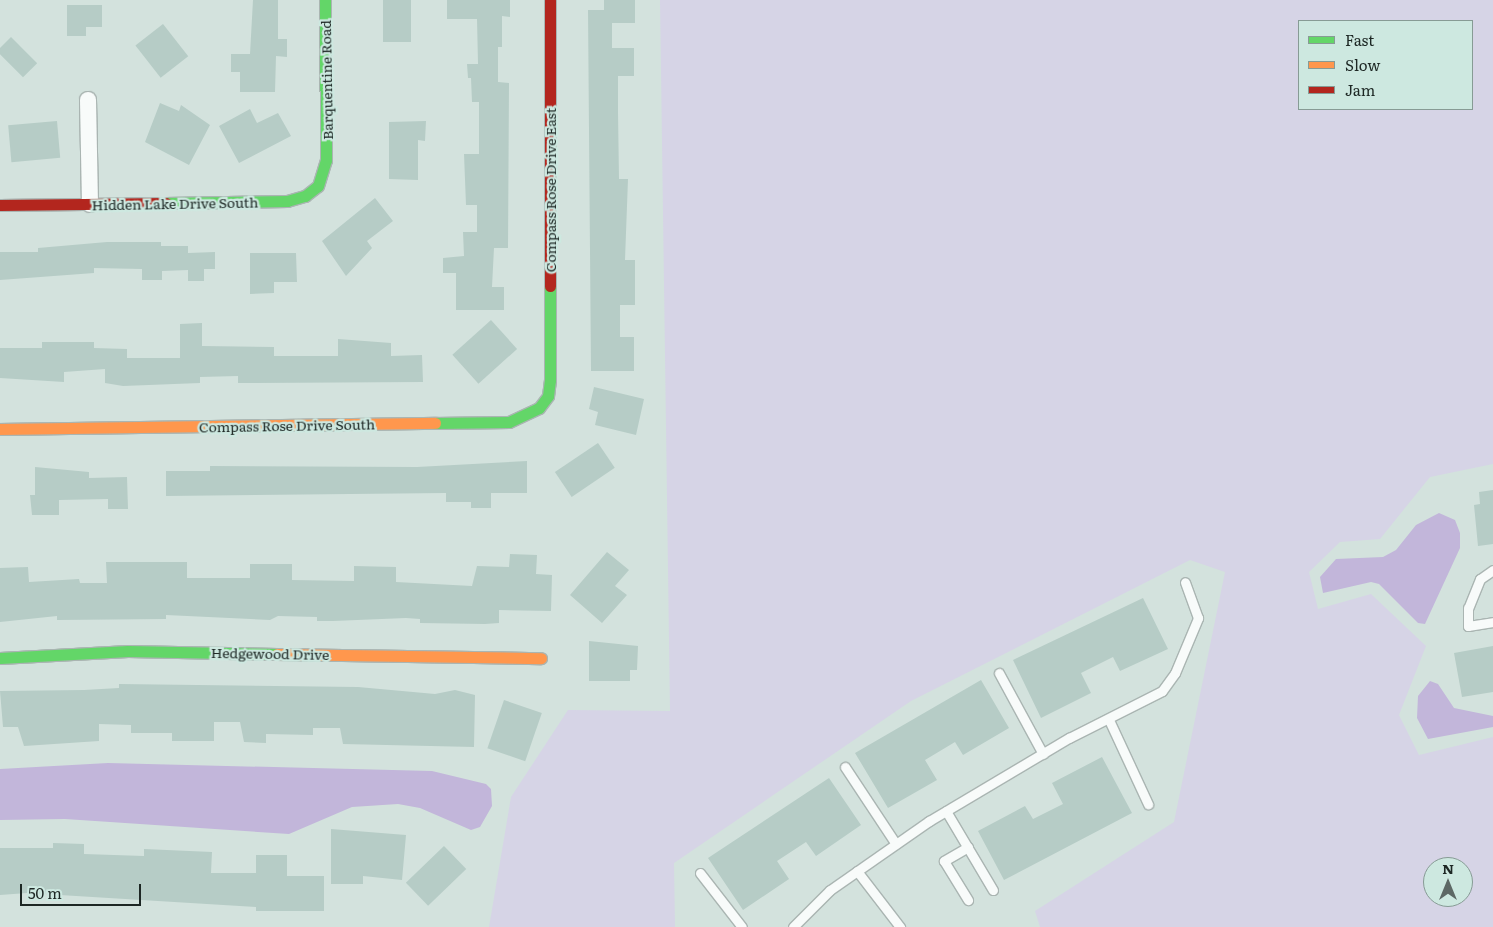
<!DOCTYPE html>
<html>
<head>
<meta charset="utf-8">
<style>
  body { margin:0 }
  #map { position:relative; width:1493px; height:927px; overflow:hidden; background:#d3e2dd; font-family:Literata,serif }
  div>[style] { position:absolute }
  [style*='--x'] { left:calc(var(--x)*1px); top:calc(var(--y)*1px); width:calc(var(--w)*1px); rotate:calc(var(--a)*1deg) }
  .green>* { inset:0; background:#d6d4e6 }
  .water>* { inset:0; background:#c2b6da }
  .building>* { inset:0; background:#b6ccc6; transform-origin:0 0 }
  .roads { filter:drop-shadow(1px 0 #aab5b2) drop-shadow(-1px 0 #aab5b2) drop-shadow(0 1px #aab5b2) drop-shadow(0 -1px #aab5b2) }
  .lane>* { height:9px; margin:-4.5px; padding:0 4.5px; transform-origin:4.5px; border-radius:4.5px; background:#f8fbfa }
  .street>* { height:16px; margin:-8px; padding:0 8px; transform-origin:8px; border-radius:8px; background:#f8fbfa }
  .fast>* { height:11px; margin:-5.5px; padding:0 5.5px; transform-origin:5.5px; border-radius:5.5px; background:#63d668 }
  .slow>* { height:11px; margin:-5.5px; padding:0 5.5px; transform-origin:5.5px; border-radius:5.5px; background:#ff974d }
  .jam>* { height:11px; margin:-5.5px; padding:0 5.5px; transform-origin:5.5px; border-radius:5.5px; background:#b3261e }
  span { translate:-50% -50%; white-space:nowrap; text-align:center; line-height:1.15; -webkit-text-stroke:4.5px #cde8e0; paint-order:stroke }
  .street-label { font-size:14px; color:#1d2724 }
  .legend { position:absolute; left:1298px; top:20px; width:175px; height:90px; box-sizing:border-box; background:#cde8e0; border:1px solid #879b95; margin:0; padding:6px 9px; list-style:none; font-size:15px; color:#1d2724 }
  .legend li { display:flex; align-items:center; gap:10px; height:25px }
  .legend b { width:25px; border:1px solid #879b95 }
  .north { position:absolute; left:1423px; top:857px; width:50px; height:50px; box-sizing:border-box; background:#cde8e0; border:1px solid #879b95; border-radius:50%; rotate:0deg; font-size:14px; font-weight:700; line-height:20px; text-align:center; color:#1d2724 }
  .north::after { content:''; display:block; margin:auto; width:18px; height:22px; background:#5d6865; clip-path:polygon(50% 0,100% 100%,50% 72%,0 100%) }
  .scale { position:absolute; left:20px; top:884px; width:121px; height:22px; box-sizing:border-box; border:2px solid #1d2724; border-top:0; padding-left:6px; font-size:15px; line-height:18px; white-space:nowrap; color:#1d2724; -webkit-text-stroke:4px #cde8e0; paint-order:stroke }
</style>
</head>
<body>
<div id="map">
  <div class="green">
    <div style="clip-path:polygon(evenodd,660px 0,1493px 0,1493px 464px,1430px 477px,1380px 539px,1340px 542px,1309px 572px,1318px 609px,1371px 594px,1426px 646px,1399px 715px,1419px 755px,1493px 737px,1493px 927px,1040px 927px,1035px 911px,1174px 822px,1225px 572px,1190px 560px,911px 701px,674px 863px,675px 927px,489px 927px,511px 797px,568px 710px,670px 711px,660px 0,1299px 21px,1472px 21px,1472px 109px,1299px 109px,1299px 21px,660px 0,1433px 867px,1463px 867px,1463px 897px,1433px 897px,1433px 867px)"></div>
  </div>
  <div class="water">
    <div style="clip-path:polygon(1439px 513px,1455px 520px,1460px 533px,1460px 548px,1425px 624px,1418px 623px,1379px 584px,1371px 582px,1323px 593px,1320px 577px,1336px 559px,1383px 557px,1396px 550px,1416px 525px)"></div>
    <div style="clip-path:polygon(1430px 681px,1438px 684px,1454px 708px,1493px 716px,1493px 727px,1428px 739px,1417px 718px,1418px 696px)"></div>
    <div style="clip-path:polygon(108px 763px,432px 771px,486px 784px,491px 789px,492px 806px,480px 827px,471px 830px,420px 808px,398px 804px,352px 807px,289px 834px,65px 819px,0 820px,0 769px)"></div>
  </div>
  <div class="building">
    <div style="clip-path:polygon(253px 0,278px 0,278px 39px,287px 39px,287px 57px,276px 56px,275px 92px,240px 92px,240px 72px,231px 72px,231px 54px,250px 54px)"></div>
    <div style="left:383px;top:0;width:28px;height:42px"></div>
    <div style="clip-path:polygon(447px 0,510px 0,510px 17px,502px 16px,502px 47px,498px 47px,498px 82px,509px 83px,508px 248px,494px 248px,492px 287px,504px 287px,504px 310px,456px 310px,456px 273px,443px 273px,443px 258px,464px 256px,463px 232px,477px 232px,477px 205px,466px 205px,464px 154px,479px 154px,479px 102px,472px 102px,471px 78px,468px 78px,467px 64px,478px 64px,477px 19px,447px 19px)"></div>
    <div style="clip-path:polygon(604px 0,635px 0,635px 23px,612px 23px,612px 48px,634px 48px,634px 76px,618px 76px,618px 112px,619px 179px,628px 179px,625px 260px,635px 260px,635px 305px,620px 305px,620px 337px,634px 337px,634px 371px,591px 371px,588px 10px,604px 10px)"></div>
    <div style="clip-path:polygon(67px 5px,102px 5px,102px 27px,86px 27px,86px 36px,67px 36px)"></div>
    <div style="left:163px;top:24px;width:41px;height:35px;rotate:52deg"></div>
    <div style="left:11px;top:37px;width:37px;height:20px;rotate:45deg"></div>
    <div style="clip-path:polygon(160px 103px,179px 111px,181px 105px,210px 125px,189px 165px,145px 142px)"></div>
    <div style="clip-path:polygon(250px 109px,257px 123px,278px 113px,291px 136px,239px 163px,219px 126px)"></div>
    <div style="left:57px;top:121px;width:37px;height:49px;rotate:85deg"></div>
    <div style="clip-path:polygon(426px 121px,425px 141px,418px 140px,418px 180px,389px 179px,389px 122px)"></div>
    <div style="clip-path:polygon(375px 198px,393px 221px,367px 241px,372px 248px,346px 276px,322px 241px)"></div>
    <div style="clip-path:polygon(107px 242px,161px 242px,161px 246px,188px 246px,188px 253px,215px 252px,215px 269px,204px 269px,204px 281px,188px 281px,188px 270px,162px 271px,162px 280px,142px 280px,142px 269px,94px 268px,94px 273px,0 280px,0 252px,38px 252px,38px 248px)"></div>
    <div style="clip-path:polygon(250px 253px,296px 253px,297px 282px,274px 282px,274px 293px,250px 294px)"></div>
    <div style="left:491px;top:320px;width:39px;height:52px;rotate:48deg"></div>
    <div style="clip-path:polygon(202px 323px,202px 346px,274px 347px,274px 356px,338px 356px,338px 339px,391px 343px,391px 356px,422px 355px,423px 382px,238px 383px,238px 376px,200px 377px,200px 383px,123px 386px,105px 383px,105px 369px,64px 372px,64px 382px,0 378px,0 348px,42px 348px,42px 342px,94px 342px,94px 348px,127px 349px,127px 358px,180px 358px,180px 324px)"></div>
    <div style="clip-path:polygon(594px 387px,644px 399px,636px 435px,595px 425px,598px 412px,589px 409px)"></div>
    <div style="left:598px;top:443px;width:30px;height:52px;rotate:56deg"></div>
    <div style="clip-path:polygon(527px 461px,527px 493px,491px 493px,491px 508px,471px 508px,471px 502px,446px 502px,446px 493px,166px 496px,166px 471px,210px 471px,210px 466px,417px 467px)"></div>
    <div style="clip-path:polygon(35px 467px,89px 472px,89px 478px,127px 477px,128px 509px,108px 509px,108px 499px,59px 500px,59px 515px,32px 515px,30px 495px,35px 495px)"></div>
    <div style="clip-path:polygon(1493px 490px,1493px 544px,1478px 546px,1474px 505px,1480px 504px,1479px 492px)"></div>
    <div style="clip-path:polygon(607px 552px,629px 570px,615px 586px,627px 595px,602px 623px,570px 595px)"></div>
    <div style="clip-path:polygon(510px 554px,537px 555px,536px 574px,552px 575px,551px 611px,499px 610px,499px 623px,485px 624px,420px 623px,420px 619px,406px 618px,333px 621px,317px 621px,317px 617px,278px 616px,270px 620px,166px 615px,166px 619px,57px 620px,57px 616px,0 622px,0 568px,28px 567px,29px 582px,79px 579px,80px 583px,107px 583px,106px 562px,187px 562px,187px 578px,250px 578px,250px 564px,292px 564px,292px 580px,354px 581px,354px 566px,396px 567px,396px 582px,472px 586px,477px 566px,509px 567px)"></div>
    <div style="clip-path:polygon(1143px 598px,1168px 649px,1120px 671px,1113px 657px,1081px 673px,1091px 693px,1041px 718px,1013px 660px)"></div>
    <div style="clip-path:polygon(589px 641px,638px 646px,637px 670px,630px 670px,630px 681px,589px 681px)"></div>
    <div style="clip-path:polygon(1493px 646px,1493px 692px,1462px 697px,1454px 653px)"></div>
    <div style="clip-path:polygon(981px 680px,1009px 728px,963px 755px,955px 742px,925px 760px,937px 780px,888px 808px,855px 753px)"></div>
    <div style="clip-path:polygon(119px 684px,358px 687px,435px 694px,455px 690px,475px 695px,474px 747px,343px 744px,340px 728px,313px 728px,313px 735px,266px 734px,266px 743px,244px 742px,240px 722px,214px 722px,214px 741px,172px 741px,172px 733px,131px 733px,131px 725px,99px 724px,99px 741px,24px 746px,18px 727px,3px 727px,0 691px,84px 690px,119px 688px)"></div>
    <div style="left:504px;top:700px;width:40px;height:51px;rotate:19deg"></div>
    <div style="clip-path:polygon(1102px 757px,1132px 813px,1004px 880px,978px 831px,1025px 806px,1033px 819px,1063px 804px,1052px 783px)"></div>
    <div style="clip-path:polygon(829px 778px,861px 825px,816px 856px,806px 842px,777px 861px,789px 879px,743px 910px,708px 858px)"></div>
    <div style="clip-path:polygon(331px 829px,406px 835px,402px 880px,363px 876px,363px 884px,331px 884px)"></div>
    <div style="clip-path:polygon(53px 843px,84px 844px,84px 854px,144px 856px,144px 849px,212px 852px,211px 873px,256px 873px,256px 855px,287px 855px,287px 876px,324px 876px,324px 911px,256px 911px,256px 907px,27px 893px,0 895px,0 848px,53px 848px)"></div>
    <div style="left:444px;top:846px;width:32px;height:53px;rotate:46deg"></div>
  </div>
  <div class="roads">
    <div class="lane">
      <div style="--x:1493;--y:570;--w:16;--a:145"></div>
      <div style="--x:1480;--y:579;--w:31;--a:112"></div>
      <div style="--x:1468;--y:608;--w:18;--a:90"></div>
      <div style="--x:1468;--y:626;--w:25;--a:-9"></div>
      <div style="--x:999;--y:673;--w:92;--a:61.5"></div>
      <div style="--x:1109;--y:720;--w:93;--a:65.1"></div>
      <div style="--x:845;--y:767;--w:92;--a:56.5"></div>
      <div style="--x:946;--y:811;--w:92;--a:59.3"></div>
      <div style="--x:968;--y:847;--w:28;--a:150"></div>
      <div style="--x:944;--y:861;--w:46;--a:58.4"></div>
      <div style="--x:857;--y:871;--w:71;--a:52.5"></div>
      <div style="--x:700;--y:873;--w:68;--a:52.1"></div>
      <div style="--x:793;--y:927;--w:52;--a:-45"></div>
      <div style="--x:830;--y:890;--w:121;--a:-34.9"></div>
      <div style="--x:929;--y:821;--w:163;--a:-30.7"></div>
      <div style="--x:1069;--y:738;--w:104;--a:-26.8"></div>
      <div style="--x:1162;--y:691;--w:22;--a:-54"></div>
      <div style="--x:1175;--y:673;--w:60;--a:-67.3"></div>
      <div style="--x:1198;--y:618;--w:38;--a:-110"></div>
    </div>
    <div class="street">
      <div style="--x:88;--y:100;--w:104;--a:88.9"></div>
    </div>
    <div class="fast">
      <div style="--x:166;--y:203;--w:121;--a:-0.9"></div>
      <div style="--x:287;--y:201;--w:19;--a:-16"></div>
      <div style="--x:305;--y:196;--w:16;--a:-38"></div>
      <div style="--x:318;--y:186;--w:27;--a:-73"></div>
      <div style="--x:326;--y:160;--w:160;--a:-90.4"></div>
      <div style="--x:435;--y:423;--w:74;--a:-0.8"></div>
      <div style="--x:509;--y:422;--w:33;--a:-25"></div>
      <div style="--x:539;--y:408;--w:15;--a:-53"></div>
      <div style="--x:548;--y:396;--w:16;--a:-83"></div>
      <div style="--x:550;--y:380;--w:94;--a:-90"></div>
      <div style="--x:0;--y:658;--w:128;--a:-3.1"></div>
      <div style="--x:128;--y:651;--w:149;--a:1.2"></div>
    </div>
    <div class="slow">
      <div style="--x:0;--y:429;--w:435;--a:-0.8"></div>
      <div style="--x:277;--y:654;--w:264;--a:0.9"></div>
    </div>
    <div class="jam">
      <div style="--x:550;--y:0;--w:286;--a:90"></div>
      <div style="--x:0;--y:205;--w:166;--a:-0.7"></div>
    </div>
  </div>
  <div class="street-label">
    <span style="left:326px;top:80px;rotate:-91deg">Barquentine Road</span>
    <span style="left:550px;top:190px;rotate:-90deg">Compass Rose Drive East</span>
    <span style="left:175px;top:203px;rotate:-1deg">Hidden Lake Drive South</span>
    <span style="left:287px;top:425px;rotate:-1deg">Compass Rose Drive South</span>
    <span style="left:270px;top:653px;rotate:1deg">Hedgewood Drive</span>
  </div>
  <ul class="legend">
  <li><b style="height:6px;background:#63d668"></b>Fast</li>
  <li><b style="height:6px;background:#ff974d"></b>Slow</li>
  <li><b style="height:6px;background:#b3261e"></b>Jam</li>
  </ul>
  <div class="north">N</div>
  <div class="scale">50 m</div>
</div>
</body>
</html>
